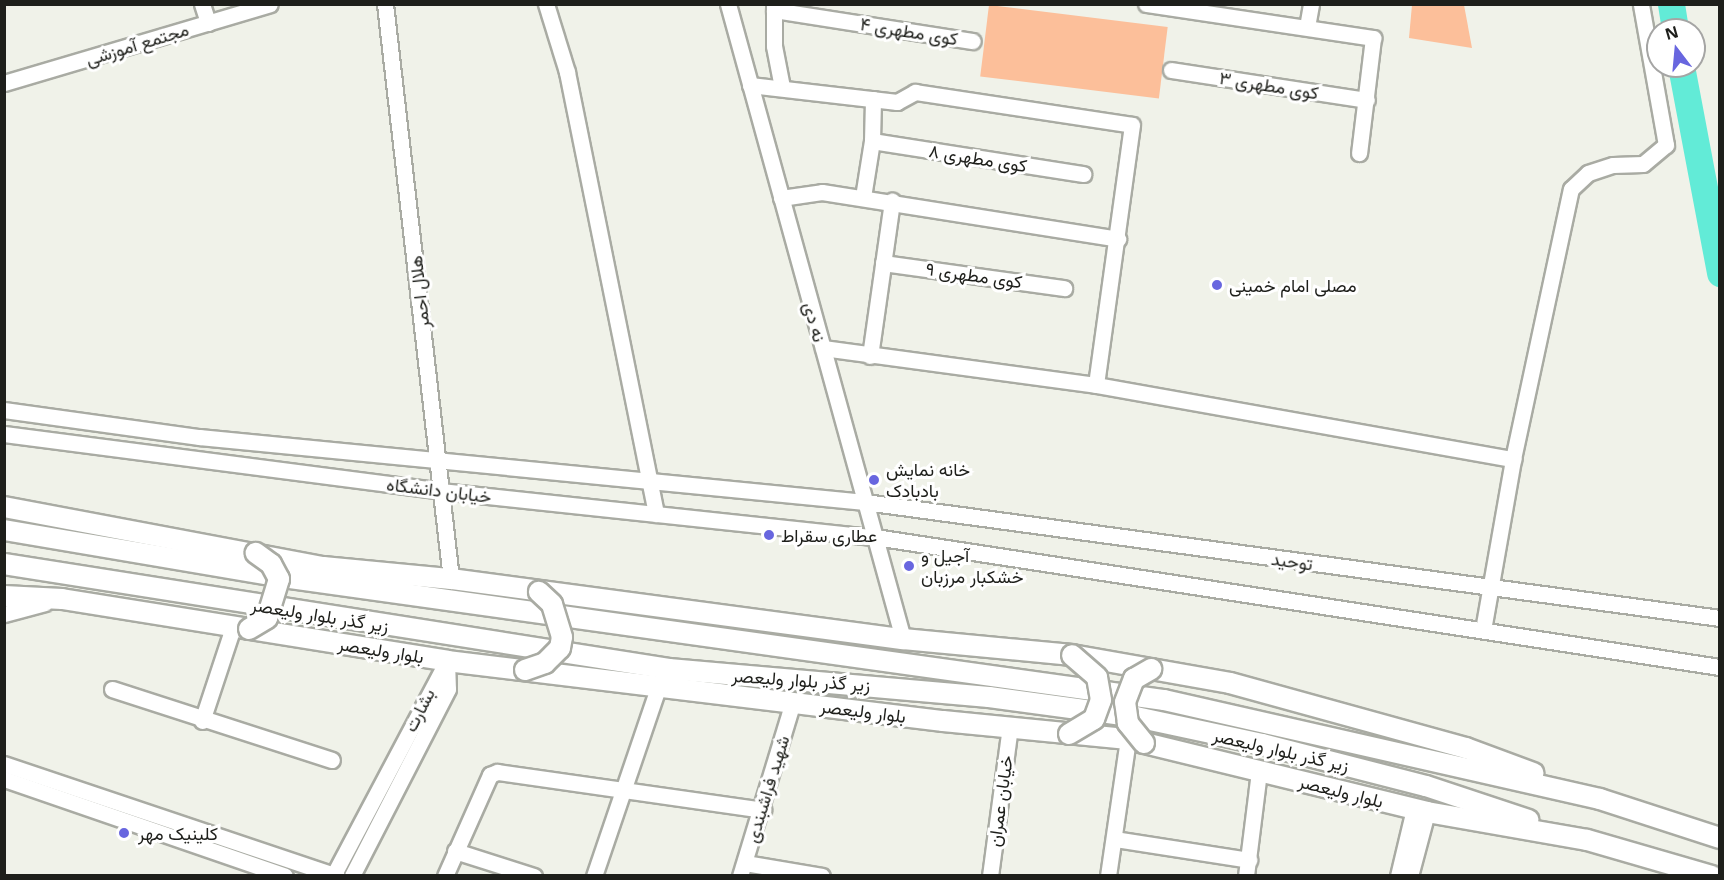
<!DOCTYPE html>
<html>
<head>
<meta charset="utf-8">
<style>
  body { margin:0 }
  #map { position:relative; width:1724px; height:880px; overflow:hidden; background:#f0f2e9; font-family:"Open Sans",Vazirmatn,sans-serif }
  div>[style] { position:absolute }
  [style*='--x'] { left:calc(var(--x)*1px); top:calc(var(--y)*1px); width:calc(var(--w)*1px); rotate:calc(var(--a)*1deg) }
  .green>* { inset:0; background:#fcbf9a; transform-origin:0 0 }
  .river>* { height:27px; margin:-13.5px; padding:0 13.5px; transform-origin:13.5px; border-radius:13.5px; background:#62ebd7 }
  .roads { filter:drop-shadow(2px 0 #a9aba3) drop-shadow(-2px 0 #a9aba3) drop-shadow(0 2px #a9aba3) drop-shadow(0 -2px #a9aba3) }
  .minor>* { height:15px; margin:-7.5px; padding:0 7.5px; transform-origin:7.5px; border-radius:7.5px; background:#fff }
  .major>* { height:20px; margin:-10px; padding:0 10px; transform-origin:10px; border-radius:10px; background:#fff }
  .bridges { filter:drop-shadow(2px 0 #a9aba3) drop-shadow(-2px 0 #a9aba3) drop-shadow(0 2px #a9aba3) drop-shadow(0 -2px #a9aba3) }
  .major-bridge>* { height:20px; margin:-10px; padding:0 10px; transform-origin:10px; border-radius:10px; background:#fff }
  .dots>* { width:16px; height:16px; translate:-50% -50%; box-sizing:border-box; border:3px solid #fff; border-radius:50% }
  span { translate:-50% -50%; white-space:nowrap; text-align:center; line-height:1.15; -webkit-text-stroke:6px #fff; paint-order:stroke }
  .street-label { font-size:18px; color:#1e1f1b }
  .poi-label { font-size:18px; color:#1e1f1b }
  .left { translate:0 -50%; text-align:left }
  .frame { position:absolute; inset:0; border:6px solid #1e1f1b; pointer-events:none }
  .north { position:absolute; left:1646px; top:18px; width:60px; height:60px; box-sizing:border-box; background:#fff; border:2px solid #a5a5a4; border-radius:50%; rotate:344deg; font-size:16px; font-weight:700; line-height:24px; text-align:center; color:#1e1f1b }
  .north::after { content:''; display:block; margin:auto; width:21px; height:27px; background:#6866df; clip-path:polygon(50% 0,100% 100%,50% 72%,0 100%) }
</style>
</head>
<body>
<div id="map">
  <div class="green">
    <div style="left:989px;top:5px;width:180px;height:72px;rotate:7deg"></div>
    <div style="clip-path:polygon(1412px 5px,1464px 5px,1472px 48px,1409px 38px)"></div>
  </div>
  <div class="river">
    <div style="--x:1671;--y:4;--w:26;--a:81"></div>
    <div style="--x:1681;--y:66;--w:211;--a:79.3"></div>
  </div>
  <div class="roads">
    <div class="minor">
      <div style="--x:202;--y:4;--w:20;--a:72"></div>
      <div style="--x:385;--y:4;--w:579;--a:83.45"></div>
      <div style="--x:546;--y:4;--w:71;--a:72.8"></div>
      <div style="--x:567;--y:72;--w:451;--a:78.6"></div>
      <div style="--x:728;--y:4;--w:659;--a:74.59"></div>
      <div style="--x:774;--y:4;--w:42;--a:90"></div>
      <div style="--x:774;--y:46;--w:42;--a:79"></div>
      <div style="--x:1146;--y:4;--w:230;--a:8.5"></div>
      <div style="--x:1373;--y:38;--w:116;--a:96.9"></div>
      <div style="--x:774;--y:10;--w:201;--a:8.9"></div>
      <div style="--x:1307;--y:27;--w:23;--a:-80"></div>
      <div style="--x:1171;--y:70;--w:198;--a:8.7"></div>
      <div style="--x:4;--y:83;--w:277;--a:-16.5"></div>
      <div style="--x:750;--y:85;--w:148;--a:6.6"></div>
      <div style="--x:897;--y:102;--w:21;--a:-29"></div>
      <div style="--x:915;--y:92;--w:219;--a:8.6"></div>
      <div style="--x:1132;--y:125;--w:262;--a:97.9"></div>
      <div style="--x:872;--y:141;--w:214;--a:8.9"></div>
      <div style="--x:863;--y:197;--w:57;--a:-80.9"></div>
      <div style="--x:872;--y:141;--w:42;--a:-88.6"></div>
      <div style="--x:781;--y:198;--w:41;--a:-8.3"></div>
      <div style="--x:822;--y:192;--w:300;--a:9"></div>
      <div style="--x:883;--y:263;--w:183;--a:7.9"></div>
      <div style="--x:823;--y:348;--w:275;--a:7.7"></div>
      <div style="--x:1096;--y:385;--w:424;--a:10.1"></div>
      <div style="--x:870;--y:356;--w:157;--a:-81.9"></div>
      <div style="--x:4;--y:410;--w:197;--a:7.9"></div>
      <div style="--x:199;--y:437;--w:669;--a:5.57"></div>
      <div style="--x:865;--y:502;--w:863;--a:7.73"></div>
      <div style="--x:4;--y:434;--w:441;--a:7.4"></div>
      <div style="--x:441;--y:491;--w:436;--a:6.1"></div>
      <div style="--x:875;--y:537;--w:855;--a:8.75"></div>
      <div style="--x:4;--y:614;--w:42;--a:-15"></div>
      <div style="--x:1483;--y:630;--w:174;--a:-80"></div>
      <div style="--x:1513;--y:459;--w:276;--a:-77.9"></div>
      <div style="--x:1571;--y:189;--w:23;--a:-43"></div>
      <div style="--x:1588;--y:173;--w:26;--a:-18"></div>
      <div style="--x:1613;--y:165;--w:30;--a:-2"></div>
      <div style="--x:1643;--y:164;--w:30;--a:-40"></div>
      <div style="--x:1666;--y:145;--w:143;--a:-100.1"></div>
      <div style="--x:112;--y:689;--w:231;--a:17.9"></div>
      <div style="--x:202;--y:721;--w:99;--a:-71.7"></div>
      <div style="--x:4;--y:764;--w:351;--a:18.6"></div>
      <div style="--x:4;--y:779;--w:297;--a:19"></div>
      <div style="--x:1115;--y:839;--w:136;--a:8.9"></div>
      <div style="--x:455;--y:851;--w:83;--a:17.6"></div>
      <div style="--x:745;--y:863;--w:78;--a:9.6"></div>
      <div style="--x:333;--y:876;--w:243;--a:-62.1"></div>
      <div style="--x:447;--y:661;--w:28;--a:88"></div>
      <div style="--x:448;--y:689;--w:210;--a:117.2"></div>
      <div style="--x:445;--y:876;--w:111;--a:-66"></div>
      <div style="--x:490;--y:775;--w:8;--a:-23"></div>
      <div style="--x:497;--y:772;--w:269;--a:8.1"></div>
      <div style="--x:594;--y:876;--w:202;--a:-71.2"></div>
      <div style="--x:740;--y:876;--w:182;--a:-73.1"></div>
      <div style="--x:990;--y:876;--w:151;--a:-82.4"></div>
      <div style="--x:1108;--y:876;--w:138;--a:-81.7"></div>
      <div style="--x:1246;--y:876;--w:106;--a:-82.9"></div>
      <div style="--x:1398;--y:876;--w:69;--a:-76.6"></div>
      <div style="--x:1410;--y:876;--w:66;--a:-75.1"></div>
    </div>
    <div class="major">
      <div style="--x:4;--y:507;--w:325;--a:10.7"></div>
      <div style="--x:323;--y:567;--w:129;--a:5.4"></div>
      <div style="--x:451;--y:579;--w:456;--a:7.6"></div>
      <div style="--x:903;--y:639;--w:170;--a:5.4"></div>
      <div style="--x:1072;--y:655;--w:160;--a:10"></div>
      <div style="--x:1230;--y:683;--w:245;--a:15.4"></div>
      <div style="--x:1466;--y:748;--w:72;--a:20.5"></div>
      <div style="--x:4;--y:530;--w:283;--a:9.6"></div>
      <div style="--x:283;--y:577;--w:890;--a:7.95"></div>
      <div style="--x:1164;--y:700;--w:447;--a:12.8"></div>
      <div style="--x:1600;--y:799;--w:126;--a:18"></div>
      <div style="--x:4;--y:564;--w:673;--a:8.97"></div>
      <div style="--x:669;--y:669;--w:321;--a:5"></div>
      <div style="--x:989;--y:697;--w:148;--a:7.7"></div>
      <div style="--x:1136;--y:717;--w:129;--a:12.1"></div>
      <div style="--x:1262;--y:744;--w:169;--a:14.4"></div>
      <div style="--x:1426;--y:786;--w:108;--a:18.4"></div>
      <div style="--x:4;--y:596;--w:58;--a:3"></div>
      <div style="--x:62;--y:599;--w:390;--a:9.1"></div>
      <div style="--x:447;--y:661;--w:500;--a:6.9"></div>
      <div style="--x:943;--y:721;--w:186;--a:5.6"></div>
      <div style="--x:1128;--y:739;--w:308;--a:13.7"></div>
      <div style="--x:1427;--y:812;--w:162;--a:9.9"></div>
      <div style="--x:1587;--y:840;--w:130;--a:16.1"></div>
    </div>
  </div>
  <div class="bridges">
    <div class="major-bridge">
      <div style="--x:249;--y:629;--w:21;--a:-31"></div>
      <div style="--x:267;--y:618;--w:41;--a:-72.9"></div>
      <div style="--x:279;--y:579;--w:17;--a:-118"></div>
      <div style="--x:271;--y:564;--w:19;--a:-144"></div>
      <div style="--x:525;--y:670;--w:21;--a:-19"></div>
      <div style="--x:545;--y:663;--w:21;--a:-45"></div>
      <div style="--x:560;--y:648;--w:11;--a:-80"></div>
      <div style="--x:562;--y:637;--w:34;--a:-107"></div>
      <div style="--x:552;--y:604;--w:18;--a:-137"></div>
      <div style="--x:1069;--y:734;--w:29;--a:-31"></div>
      <div style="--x:1094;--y:719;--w:20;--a:-70"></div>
      <div style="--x:1101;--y:700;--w:23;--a:-100"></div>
      <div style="--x:1097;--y:677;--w:33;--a:-139"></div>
      <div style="--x:1144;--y:743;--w:26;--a:-129"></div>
      <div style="--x:1128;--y:723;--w:21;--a:-98"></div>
      <div style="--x:1125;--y:702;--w:25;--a:-69"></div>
      <div style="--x:1134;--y:679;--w:20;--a:-30"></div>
    </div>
  </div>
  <div class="dots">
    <div style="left:1217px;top:285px;background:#6866df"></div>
    <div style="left:874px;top:480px;background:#6866df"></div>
    <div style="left:769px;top:535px;background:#6866df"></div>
    <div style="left:909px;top:566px;background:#6866df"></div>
    <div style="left:124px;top:833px;background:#6866df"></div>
  </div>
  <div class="street-label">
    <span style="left:909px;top:31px;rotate:9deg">کوی مطهری ۴</span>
    <span style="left:137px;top:44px;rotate:-17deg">مجتمع آموزشی</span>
    <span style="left:1269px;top:85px;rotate:9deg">کوی مطهری ۳</span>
    <span style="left:978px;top:158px;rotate:9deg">کوی مطهری ۸</span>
    <span style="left:974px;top:275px;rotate:8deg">کوی مطهری ۹</span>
    <span style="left:419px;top:292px;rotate:-96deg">هلال احمر</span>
    <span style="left:815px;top:322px;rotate:75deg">نه دی</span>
    <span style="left:439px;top:490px;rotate:7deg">خیابان دانشگاه</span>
    <span style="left:1292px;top:561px;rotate:8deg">توحید</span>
    <span style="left:320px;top:615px;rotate:9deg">زیر گذر بلوار ولیعصر</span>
    <span style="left:381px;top:650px;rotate:9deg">بلوار ولیعصر</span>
    <span style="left:801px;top:680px;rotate:4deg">زیر گذر بلوار ولیعصر</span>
    <span style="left:419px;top:710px;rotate:-63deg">بشارت</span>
    <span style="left:863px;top:711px;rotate:7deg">بلوار ولیعصر</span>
    <span style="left:1281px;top:750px;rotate:13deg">زیر گذر بلوار ولیعصر</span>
    <span style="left:767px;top:789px;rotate:-73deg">شهید فراشبندی</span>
    <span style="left:1341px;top:791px;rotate:14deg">بلوار ولیعصر</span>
    <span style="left:1000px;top:801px;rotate:-82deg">خیابان عمران</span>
  </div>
  <div class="poi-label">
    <span class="left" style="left:1229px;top:285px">مصلی امام خمینی</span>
    <span class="left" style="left:886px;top:480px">خانه نمایش<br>بادبادک</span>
    <span class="left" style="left:781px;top:535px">عطاری سقراط</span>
    <span class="left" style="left:921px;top:566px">آجیل و<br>خشکبار مرزبان</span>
    <span class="left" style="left:138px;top:833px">کلینیک مهر</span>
  </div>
  <div class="frame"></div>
  <div class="north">N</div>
</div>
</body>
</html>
